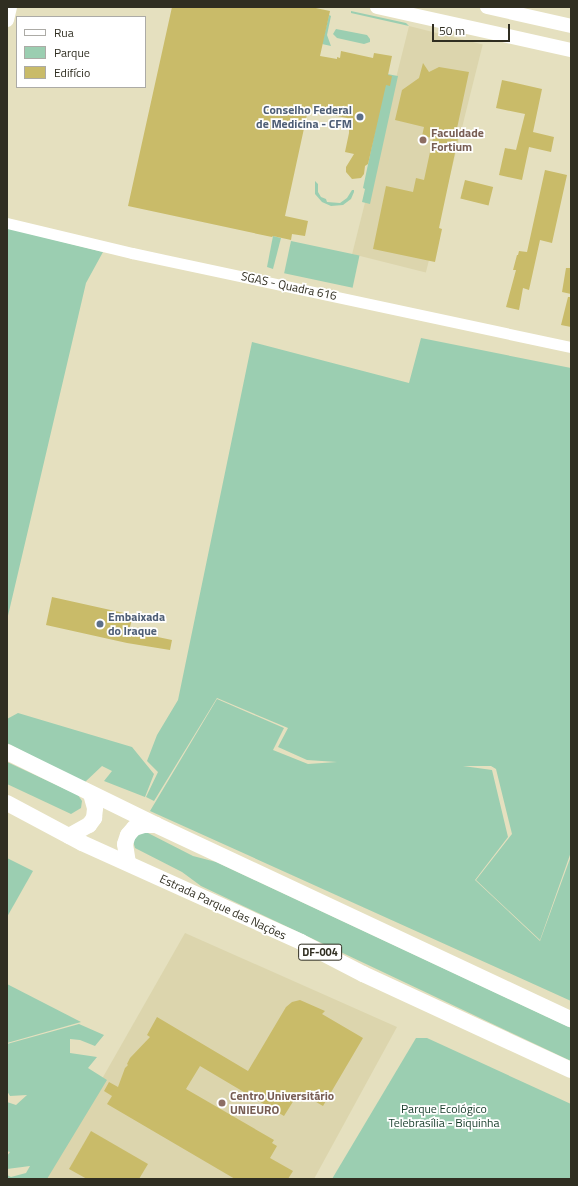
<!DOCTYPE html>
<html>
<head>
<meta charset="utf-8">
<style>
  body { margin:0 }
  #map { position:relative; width:578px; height:1186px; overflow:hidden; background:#e5e0bf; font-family:"Titillium Web",sans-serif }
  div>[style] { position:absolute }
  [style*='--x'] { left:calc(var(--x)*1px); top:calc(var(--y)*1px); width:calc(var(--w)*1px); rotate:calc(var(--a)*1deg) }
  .built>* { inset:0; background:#dcd5ad; transform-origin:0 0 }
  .green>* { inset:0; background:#9bceb1; transform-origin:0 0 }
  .building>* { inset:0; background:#c9bb69; transform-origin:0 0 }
  .minor>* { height:11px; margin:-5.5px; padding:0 5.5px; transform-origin:5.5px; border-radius:5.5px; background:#fff }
  .major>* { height:14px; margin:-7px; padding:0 7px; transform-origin:7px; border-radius:7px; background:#fff }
  .highway>* { height:16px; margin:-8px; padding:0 8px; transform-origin:8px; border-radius:8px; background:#fff }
  .dots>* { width:11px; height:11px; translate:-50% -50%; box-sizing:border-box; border:2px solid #fff; border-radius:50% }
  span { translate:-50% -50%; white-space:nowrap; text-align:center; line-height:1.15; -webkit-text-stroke:3.5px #fff; paint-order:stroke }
  .shield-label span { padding:1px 3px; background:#fff; border:1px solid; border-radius:3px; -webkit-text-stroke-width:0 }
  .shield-label { font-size:11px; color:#302e21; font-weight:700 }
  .service-label { font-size:12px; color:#4e5e75; font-weight:700 }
  .right { translate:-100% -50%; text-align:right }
  .left { translate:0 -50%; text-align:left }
  .education-label { font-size:12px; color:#785e54; font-weight:700 }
  .street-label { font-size:12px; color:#302e21 }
  .park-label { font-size:12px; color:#163b29 }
  .frame { position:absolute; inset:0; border:8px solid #302e21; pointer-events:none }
  .legend { position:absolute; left:16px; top:16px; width:130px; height:72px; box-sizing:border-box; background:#fff; border:1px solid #acaba6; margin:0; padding:5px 7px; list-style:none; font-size:12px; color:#302e21 }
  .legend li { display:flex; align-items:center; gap:8px; height:20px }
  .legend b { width:20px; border:1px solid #acaba6 }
  .scale { position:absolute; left:432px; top:24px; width:78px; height:18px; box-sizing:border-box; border:2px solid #302e21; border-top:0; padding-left:5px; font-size:12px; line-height:14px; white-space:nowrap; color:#302e21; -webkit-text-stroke:3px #fff; paint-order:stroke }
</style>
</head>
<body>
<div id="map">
  <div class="built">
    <div style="left:409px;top:26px;width:76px;height:235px;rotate:14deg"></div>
    <div style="clip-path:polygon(185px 933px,397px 1027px,314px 1179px,45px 1179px)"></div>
  </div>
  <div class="green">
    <div style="clip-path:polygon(351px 11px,406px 23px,409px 26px,351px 13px)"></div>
    <div style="clip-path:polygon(329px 15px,331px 16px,327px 35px,331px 46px,322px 44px)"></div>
    <div style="clip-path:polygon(336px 29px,367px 35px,370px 39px,370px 42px,364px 44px,337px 38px,333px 34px)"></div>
    <div style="clip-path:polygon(387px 74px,398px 76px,370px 204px,362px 202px,365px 189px,363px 188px)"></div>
    <div style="clip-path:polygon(315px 181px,318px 184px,318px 192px,321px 197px,326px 199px,327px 202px,340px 203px,347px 198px,352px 190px,354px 190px,354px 192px,351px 199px,343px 205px,331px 206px,322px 202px,315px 194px)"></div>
    <div style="clip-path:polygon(7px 228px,103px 252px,86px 283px,7px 620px)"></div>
    <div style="clip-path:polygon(273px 236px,281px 238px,273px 269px,267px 267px)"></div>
    <div style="left:291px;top:241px;width:70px;height:33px;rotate:12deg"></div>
    <div style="clip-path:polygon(421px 338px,571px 368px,571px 852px,540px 940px,476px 880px,512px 834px,496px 769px,491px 766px,463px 766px,492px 770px,508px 837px,475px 880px,540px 941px,571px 856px,571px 1001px,150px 811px,217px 699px,284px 728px,273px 750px,308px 764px,337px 762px,307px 760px,278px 747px,288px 728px,217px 698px,154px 801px,146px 797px,158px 772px,147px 761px,157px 735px,178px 700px,252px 342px,409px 383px)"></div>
    <div style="clip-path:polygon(18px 713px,132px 747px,154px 774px,145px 797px,104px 781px,112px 771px,102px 766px,84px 783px,7px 743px,7px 719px)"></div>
    <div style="clip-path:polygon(7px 762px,78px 795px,82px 801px,81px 808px,71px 814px,7px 784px)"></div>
    <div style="clip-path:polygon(146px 832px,193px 856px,216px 862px,571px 1028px,571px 1061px,201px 886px,182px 872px,135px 848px,133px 841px,136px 835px)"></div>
    <div style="clip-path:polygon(7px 858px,33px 871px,7px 917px)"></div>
    <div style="clip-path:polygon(7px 984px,81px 1022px,7px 1043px)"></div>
    <div style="clip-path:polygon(79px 1024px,104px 1035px,95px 1046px,80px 1040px,70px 1039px,70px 1053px,97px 1057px,88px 1068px,107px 1080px,47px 1179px,7px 1179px,7px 1175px,11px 1177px,26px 1173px,30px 1166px,7px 1169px,7px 1156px,10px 1152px,7px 1151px,7px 1102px,16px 1105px,27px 1095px,10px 1096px,7px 1091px,7px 1044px)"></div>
    <div style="clip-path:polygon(416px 1038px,427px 1038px,571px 1104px,571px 1179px,332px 1179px)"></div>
  </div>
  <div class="building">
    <div style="clip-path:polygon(172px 7px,311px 7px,330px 11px,320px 56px,337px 59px,337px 57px,340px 58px,341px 51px,373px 58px,374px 53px,392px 56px,388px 75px,392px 76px,390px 86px,386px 85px,368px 164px,365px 166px,364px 174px,361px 178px,352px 179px,346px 172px,346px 167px,354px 154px,345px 152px,349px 133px,349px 129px,345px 128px,347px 118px,308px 110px,285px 216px,308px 221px,305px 236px,292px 234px,291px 240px,273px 236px,272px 237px,128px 206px)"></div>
    <div style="clip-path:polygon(423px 63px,429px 72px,439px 67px,469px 72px,456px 133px,459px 134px,439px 228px,442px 229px,435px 262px,373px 249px,386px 186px,413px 192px,416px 178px,424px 180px,433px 138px,422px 136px,424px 127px,395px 120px,402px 90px,419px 78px)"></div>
    <div style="clip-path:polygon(502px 80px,542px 89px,533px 132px,554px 137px,551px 152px,529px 147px,522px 180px,499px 175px,505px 148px,516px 150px,525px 114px,496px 108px)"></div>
    <div style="clip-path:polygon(545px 170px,567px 175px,552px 243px,540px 240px,529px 290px,523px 288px,519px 310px,506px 307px,516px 270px,513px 270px,517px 255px,518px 255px,519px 251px,527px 252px)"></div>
    <div style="left:465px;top:180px;width:29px;height:19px;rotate:14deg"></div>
    <div style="clip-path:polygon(566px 268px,571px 268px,571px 294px,562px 292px)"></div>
    <div style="clip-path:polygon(568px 297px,571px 297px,571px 327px,561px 325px)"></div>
    <div style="clip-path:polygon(52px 597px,133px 615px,129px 631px,172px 640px,170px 650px,127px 643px,46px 625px)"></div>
    <div style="clip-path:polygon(300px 1000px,325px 1011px,322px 1014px,363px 1038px,323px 1106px,299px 1092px,284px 1116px,200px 1066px,186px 1089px,274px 1140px,272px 1143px,277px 1146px,270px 1158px,293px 1171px,288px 1179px,235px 1179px,107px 1104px,112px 1096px,104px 1091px,109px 1082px,118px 1087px,125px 1068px,128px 1065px,127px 1064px,130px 1058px,150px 1037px,147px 1035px,157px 1017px,248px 1071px,286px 1007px,292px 1002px)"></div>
    <div style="clip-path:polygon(91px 1131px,148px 1164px,139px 1179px,87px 1179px,69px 1169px)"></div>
  </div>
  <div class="minor">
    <div style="--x:7;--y:223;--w:129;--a:13.5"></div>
    <div style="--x:132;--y:253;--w:449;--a:12.1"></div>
  </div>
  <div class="major">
    <div style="--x:377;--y:7;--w:199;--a:12.5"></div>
    <div style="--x:487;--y:7;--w:86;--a:12.7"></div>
    <div style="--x:7;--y:20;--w:13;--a:-77"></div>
  </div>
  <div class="highway">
    <div style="--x:7;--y:752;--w:166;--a:26.1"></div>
    <div style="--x:156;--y:825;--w:458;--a:25.1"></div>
    <div style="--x:7;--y:803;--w:85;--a:28.1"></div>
    <div style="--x:82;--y:843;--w:240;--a:24.3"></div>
    <div style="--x:301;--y:942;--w:70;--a:27.3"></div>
    <div style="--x:363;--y:974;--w:229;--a:24.8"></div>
    <div style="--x:69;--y:836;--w:23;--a:-29"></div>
    <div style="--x:89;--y:825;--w:9;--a:-54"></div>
    <div style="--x:94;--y:818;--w:10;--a:-84"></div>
    <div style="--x:95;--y:808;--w:15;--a:-106"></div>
    <div style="--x:128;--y:863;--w:19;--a:-99"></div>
    <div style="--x:125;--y:844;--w:9;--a:-72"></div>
    <div style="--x:128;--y:835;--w:9;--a:-49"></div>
    <div style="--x:134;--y:828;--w:10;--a:-17"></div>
    <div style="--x:144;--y:825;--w:12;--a:0"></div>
  </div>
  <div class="dots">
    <div style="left:360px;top:117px;background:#5c6f8a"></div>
    <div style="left:423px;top:140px;background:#8d6e63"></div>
    <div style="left:100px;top:624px;background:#5c6f8a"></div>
    <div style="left:222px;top:1103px;background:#8d6e63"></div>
  </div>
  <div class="shield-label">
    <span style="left:320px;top:952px">DF-004</span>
  </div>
  <div class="service-label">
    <span class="right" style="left:352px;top:117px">Conselho Federal<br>de Medicina - CFM</span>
    <span class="left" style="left:108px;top:624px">Embaixada<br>do Iraque</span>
  </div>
  <div class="education-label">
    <span class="left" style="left:431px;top:140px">Faculdade<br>Fortium</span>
    <span class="left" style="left:230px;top:1103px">Centro Universitário<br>UNIEURO</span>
  </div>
  <div class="street-label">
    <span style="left:289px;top:286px;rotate:12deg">SGAS - Quadra 616</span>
    <span style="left:223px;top:907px;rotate:25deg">Estrada Parque das Nações</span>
  </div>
  <div class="park-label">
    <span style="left:444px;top:1116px">Parque Ecológico<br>Telebrasília - Biquinha</span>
  </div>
  <div class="frame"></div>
  <ul class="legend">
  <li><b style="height:5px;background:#fff"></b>Rua</li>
  <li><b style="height:11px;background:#9bceb1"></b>Parque</li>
  <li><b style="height:11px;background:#c9bb69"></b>Edifício</li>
  </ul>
  <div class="scale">50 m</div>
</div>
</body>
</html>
